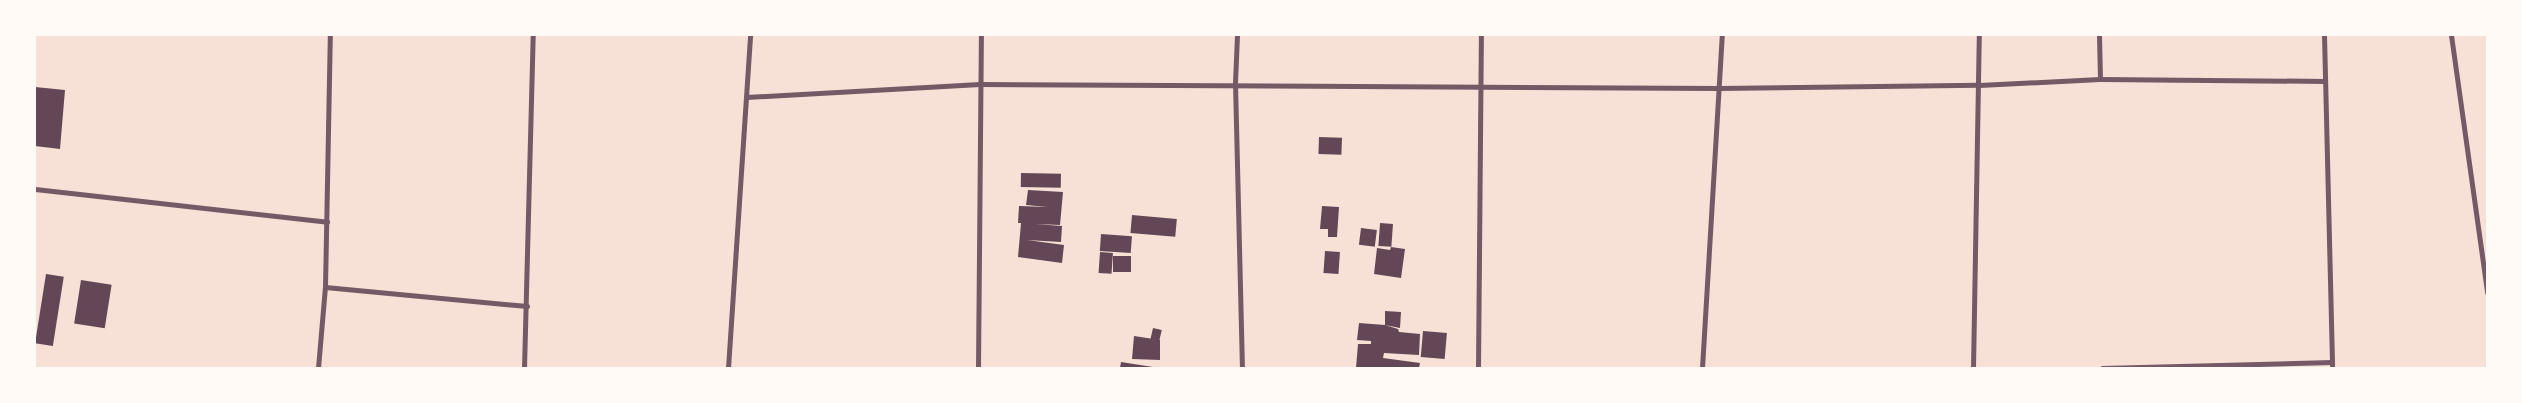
<!DOCTYPE html>
<html>
<head>
<meta charset="utf-8">
<style>
  body { margin:0 }
  #map { position:relative; width:2522px; height:403px; overflow:hidden; background:#f7e1d7; font-family:"Titillium Web",sans-serif }
  div>[style] { position:absolute }
  [style*='--x'] { left:calc(var(--x)*1px); top:calc(var(--y)*1px); width:calc(var(--w)*1px); rotate:calc(var(--a)*1deg) }
  .building>* { inset:0; background:#644757; transform-origin:0 0 }
  .minor>* { height:5px; margin:-2.5px; padding:0 2.5px; transform-origin:2.5px; border-radius:2.5px; background:#755966 }
  span { translate:-50% -50%; white-space:nowrap; text-align:center; line-height:1.15; -webkit-text-stroke:5px #fffaf5; paint-order:stroke }
  .frame { position:absolute; inset:0; border:36px solid #fffaf5; pointer-events:none }
</style>
</head>
<body>
<div id="map">
  <div class="building">
    <div style="clip-path:polygon(35px 87px,65px 90px,60px 149px,35px 146px)"></div>
    <div style="left:1319px;top:137px;width:23px;height:17px;rotate:2deg"></div>
    <div style="left:1021px;top:173px;width:40px;height:14px;rotate:1deg"></div>
    <div style="clip-path:polygon(1028px 190px,1063px 192px,1060px 225px,1035px 224px,1062px 226px,1061px 242px,1027px 240px,1064px 245px,1062px 263px,1018px 257px,1021px 223px,1018px 223px,1019px 206px,1048px 207px,1026px 205px)"></div>
    <div style="clip-path:polygon(1322px 206px,1339px 207px,1337px 237px,1328px 237px,1328px 229px,1320px 229px)"></div>
    <div style="left:1132px;top:215px;width:45px;height:18px;rotate:5deg"></div>
    <div style="left:1380px;top:223px;width:13px;height:23px;rotate:4deg"></div>
    <div style="left:1361px;top:228px;width:16px;height:17px;rotate:7deg"></div>
    <div style="left:1101px;top:234px;width:31px;height:17px;rotate:4deg"></div>
    <div style="clip-path:polygon(1391px 247px,1405px 249px,1401px 278px,1374px 274px,1377px 248px,1390px 250px)"></div>
    <div style="left:1325px;top:251px;width:15px;height:22px;rotate:4deg"></div>
    <div style="left:1100px;top:252px;width:13px;height:21px;rotate:4deg"></div>
    <div style="left:1113px;top:256px;width:18px;height:16px"></div>
    <div style="left:46px;top:274px;width:18px;height:70px;rotate:9deg"></div>
    <div style="left:81px;top:280px;width:31px;height:44px;rotate:9deg"></div>
    <div style="clip-path:polygon(1385px 311px,1401px 312px,1400px 328px,1385px 325px,1398px 329px,1399px 332px,1420px 334px,1419px 355px,1384px 353px,1383px 358px,1420px 363px,1419px 368px,1356px 368px,1358px 344px,1371px 344px,1371px 341px,1357px 340px,1359px 323px,1385px 325px)"></div>
    <div style="left:1153px;top:328px;width:9px;height:11px;rotate:13deg"></div>
    <div style="left:1423px;top:331px;width:24px;height:26px;rotate:5deg"></div>
    <div style="clip-path:polygon(1134px 336px,1160px 340px,1160px 360px,1132px 359px)"></div>
    <div style="clip-path:polygon(1121px 362px,1153px 367px,1153px 368px,1120px 368px)"></div>
  </div>
  <div class="minor">
    <div style="--x:1237;--y:35;--w:48;--a:92.4"></div>
    <div style="--x:1235;--y:83;--w:285;--a:88.6"></div>
    <div style="--x:2099;--y:35;--w:44;--a:88.7"></div>
    <div style="--x:2324;--y:35;--w:333;--a:88.6"></div>
    <div style="--x:2451;--y:35;--w:260;--a:82"></div>
    <div style="--x:746;--y:97;--w:234;--a:-3.2"></div>
    <div style="--x:980;--y:84;--w:739;--a:0.31"></div>
    <div style="--x:1719;--y:88;--w:260;--a:-0.7"></div>
    <div style="--x:1979;--y:85;--w:121;--a:-2.8"></div>
    <div style="--x:2100;--y:79;--w:225;--a:0.5"></div>
    <div style="--x:35;--y:189;--w:294;--a:6.4"></div>
    <div style="--x:325;--y:287;--w:203;--a:5.4"></div>
    <div style="--x:318;--y:368;--w:81;--a:-85.1"></div>
    <div style="--x:325;--y:287;--w:252;--a:-88.9"></div>
    <div style="--x:524;--y:368;--w:333;--a:-88.5"></div>
    <div style="--x:728;--y:368;--w:334;--a:-86.2"></div>
    <div style="--x:978;--y:368;--w:333;--a:-89.5"></div>
    <div style="--x:1478;--y:368;--w:333;--a:-89.5"></div>
    <div style="--x:1702;--y:368;--w:334;--a:-86.6"></div>
    <div style="--x:1973;--y:368;--w:333;--a:-89"></div>
    <div style="--x:2102;--y:368;--w:230;--a:-1.5"></div>
  </div>
  <div class="frame"></div>
</div>
</body>
</html>
